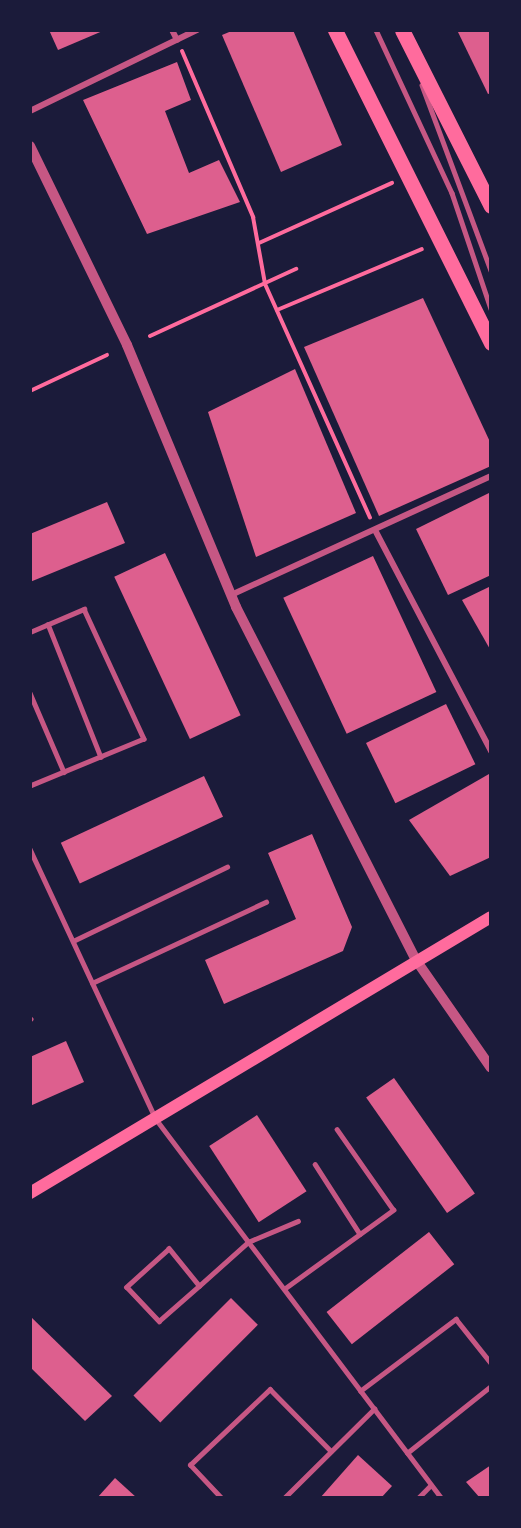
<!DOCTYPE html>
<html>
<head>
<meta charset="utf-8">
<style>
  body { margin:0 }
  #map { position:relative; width:521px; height:1528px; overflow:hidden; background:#1b1b3a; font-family:"Times New Roman",serif }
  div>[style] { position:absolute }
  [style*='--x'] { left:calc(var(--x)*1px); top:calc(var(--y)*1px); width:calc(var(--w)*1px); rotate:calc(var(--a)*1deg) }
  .building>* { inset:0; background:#dd5f8e; transform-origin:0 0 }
  .path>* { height:4px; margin:-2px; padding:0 2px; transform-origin:2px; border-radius:2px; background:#ff6b9d }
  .service>* { height:4.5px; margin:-2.25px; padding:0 2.25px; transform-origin:2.25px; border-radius:2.25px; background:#c65784 }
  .minor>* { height:6px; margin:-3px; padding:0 3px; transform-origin:3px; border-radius:3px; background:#c65784 }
  .tertiary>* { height:10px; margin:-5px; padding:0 5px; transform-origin:5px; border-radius:5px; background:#c65784 }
  .secondary>* { height:12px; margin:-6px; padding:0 6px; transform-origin:6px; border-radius:6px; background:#ff6b9d }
  .primary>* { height:15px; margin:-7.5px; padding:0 7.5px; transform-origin:7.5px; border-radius:7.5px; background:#ff6b9d }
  span { translate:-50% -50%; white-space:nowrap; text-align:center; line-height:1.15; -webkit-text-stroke:6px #1b1b3a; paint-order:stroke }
  .frame { position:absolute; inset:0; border:32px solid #1b1b3a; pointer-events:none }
</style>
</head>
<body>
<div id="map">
  <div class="building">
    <div style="clip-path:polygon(49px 30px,105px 30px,58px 50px)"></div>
    <div style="clip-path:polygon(234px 30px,293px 30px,342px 145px,281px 172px,222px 35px)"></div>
    <div style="clip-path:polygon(457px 30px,491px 30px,491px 93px,488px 94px)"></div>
    <div style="clip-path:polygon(177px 62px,191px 100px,165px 111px,189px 173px,219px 160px,240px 202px,147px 234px,83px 100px)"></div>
    <div style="clip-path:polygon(423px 298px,491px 444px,491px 466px,379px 516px,304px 347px)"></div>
    <div style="clip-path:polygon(295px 369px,356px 513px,256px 557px,208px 412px)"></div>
    <div style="clip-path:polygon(491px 492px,491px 575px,448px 595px,416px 529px)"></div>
    <div style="clip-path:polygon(107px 502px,125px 543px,30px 582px,30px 534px)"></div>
    <div style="left:165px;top:553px;width:179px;height:56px;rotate:65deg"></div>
    <div style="left:373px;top:556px;width:150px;height:99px;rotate:65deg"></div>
    <div style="clip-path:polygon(491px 586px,491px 651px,462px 600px)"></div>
    <div style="left:446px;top:704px;width:67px;height:89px;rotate:64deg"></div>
    <div style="clip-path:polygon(489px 774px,491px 857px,450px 876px,409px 820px)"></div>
    <div style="left:204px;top:776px;width:45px;height:158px;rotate:65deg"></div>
    <div style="clip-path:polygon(312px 834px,352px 927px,343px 951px,224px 1004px,205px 960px,296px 919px,268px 853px)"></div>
    <div style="clip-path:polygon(66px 1041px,84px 1082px,30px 1106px,30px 1057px)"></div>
    <div style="left:394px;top:1078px;width:141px;height:34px;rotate:55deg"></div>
    <div style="left:257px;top:1115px;width:91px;height:57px;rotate:57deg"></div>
    <div style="left:429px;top:1232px;width:41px;height:130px;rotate:52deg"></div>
    <div style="left:231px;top:1298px;width:38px;height:138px;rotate:45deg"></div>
    <div style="clip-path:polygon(30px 1316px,112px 1396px,85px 1421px,30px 1367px)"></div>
    <div style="clip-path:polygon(358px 1455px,392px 1486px,381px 1498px,320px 1498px)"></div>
    <div style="clip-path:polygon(491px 1465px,491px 1498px,480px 1498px,466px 1482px)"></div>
    <div style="clip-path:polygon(115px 1478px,137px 1498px,97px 1498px)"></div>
  </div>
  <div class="path">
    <div style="--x:182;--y:51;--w:181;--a:66.8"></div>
    <div style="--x:253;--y:217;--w:68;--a:79.8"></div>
    <div style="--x:265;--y:284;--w:256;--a:65.8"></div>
    <div style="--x:259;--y:243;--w:146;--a:-24.3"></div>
    <div style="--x:277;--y:310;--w:157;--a:-22.8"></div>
    <div style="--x:150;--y:336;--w:161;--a:-24.7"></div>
    <div style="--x:30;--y:391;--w:85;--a:-25.1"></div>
  </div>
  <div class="service">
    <div style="--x:376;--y:30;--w:180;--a:65"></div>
    <div style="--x:452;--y:193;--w:122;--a:71.4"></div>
    <div style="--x:422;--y:85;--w:198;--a:69.6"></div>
    <div style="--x:48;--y:624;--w:143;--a:68.3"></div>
    <div style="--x:30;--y:632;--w:59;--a:-23.1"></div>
    <div style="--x:84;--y:609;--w:143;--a:65.2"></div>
    <div style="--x:144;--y:739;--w:123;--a:157.6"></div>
    <div style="--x:30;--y:693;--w:86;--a:66.7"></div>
    <div style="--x:30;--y:849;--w:298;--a:65"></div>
    <div style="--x:156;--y:1119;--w:475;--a:53"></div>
    <div style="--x:73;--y:941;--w:171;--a:-25.7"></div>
    <div style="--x:92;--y:983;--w:192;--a:-25"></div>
    <div style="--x:30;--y:1018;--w:1;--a:45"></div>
    <div style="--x:315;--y:1164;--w:83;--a:57.3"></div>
    <div style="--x:199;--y:1286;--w:48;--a:-129"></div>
    <div style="--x:169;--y:1249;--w:57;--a:137.9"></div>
    <div style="--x:127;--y:1287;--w:47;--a:46.7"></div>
    <div style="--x:159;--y:1321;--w:53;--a:-41.2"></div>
    <div style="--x:199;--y:1286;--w:66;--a:-41.9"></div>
    <div style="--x:248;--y:1242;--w:54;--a:-22.8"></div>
    <div style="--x:284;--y:1289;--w:135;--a:-35.9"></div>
    <div style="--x:393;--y:1210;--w:98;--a:-125"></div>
    <div style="--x:360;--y:1391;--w:120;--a:-36.9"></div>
    <div style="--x:456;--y:1319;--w:56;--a:51.5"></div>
    <div style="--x:407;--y:1453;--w:107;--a:-38.6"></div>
    <div style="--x:221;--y:1498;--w:45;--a:-133.2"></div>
    <div style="--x:190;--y:1465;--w:110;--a:-43.5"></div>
    <div style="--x:270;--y:1389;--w:87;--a:45.5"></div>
    <div style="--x:284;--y:1498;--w:127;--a:-44.7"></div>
    <div style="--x:418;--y:1498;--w:18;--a:-45"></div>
  </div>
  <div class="minor">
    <div style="--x:172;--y:30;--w:11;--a:63"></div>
    <div style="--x:30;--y:111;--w:186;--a:-25.9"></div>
    <div style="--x:375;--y:530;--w:250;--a:62.3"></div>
    <div style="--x:231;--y:595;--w:286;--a:-24.6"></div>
  </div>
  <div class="tertiary">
    <div style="--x:30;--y:146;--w:221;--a:64"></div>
    <div style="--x:127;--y:345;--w:284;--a:67.4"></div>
    <div style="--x:236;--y:607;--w:396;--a:63"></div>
    <div style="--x:416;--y:960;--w:131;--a:55.2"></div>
  </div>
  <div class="secondary">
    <div style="--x:30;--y:1193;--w:537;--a:-30.91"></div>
  </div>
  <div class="primary">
    <div style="--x:335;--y:30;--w:350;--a:63.5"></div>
    <div style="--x:402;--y:30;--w:197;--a:63.2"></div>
  </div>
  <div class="frame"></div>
</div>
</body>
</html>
